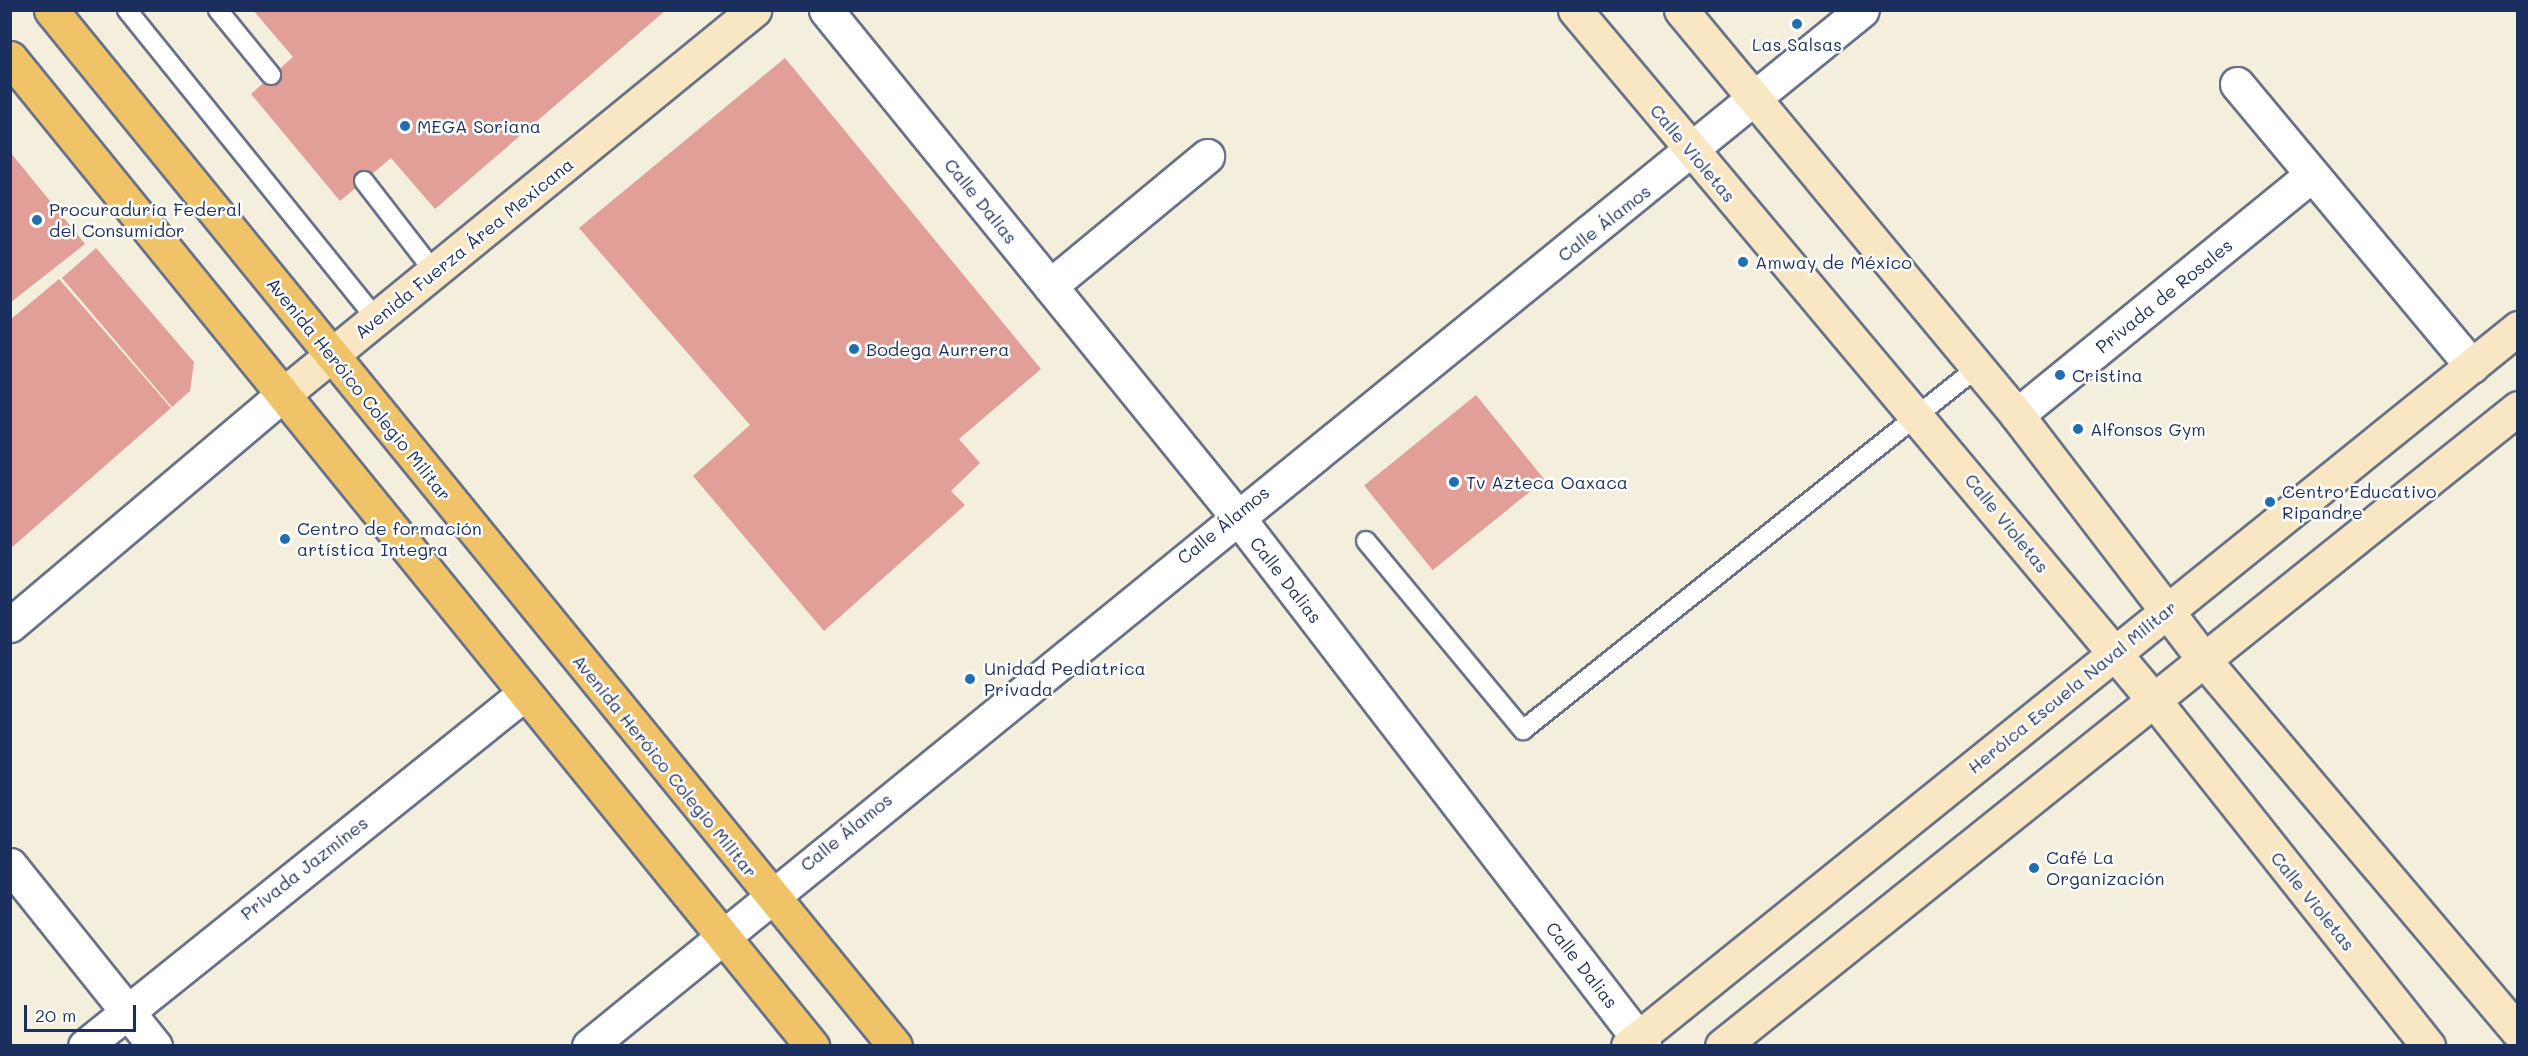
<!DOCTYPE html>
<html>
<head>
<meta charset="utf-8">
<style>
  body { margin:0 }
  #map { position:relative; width:2528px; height:1056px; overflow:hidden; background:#f3efdc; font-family:Mali,sans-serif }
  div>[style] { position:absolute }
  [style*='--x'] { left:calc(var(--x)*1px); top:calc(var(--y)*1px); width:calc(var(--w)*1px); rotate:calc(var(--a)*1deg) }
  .building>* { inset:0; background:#e29f97; transform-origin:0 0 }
  .roads { filter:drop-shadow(2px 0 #67728a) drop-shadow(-2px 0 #67728a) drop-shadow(0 2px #67728a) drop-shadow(0 -2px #67728a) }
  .lane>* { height:18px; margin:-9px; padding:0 9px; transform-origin:9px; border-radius:9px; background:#fff }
  .street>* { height:33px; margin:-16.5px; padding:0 16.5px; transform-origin:16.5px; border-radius:16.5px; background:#fff }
  .secondary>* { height:33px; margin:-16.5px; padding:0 16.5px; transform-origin:16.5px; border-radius:16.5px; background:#f9e7c3 }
  .primary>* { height:33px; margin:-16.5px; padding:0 16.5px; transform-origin:16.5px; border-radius:16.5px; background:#f0c369 }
  .dots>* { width:16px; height:16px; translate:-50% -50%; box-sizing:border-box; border:3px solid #fff; border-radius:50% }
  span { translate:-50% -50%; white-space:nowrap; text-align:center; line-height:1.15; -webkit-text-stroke:5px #fff; paint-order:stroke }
  .poi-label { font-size:18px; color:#1b2f5e }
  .left { translate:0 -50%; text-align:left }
  .street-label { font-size:18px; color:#1b2f5e }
  .frame { position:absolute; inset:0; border:12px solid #1b2f5e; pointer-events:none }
  .scale { position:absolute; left:24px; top:1005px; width:112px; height:27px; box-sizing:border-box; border:3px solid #1b2f5e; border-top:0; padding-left:8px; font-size:18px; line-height:21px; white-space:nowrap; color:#1b2f5e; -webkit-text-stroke:4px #fff; paint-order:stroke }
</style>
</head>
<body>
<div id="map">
  <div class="building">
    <div style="clip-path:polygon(253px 10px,666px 10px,435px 209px,391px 158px,340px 201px,251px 94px,293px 57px)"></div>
    <div style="clip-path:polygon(785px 58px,1041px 369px,959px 439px,980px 463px,951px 491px,965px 505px,824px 631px,693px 476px,750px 425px,579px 228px)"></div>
    <div style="clip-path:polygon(10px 152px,85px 244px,10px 303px)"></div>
    <div style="clip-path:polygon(96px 248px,194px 362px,190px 391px,172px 407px,62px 278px)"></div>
    <div style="clip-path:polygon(59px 279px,171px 408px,10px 549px,10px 320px)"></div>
    <div style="left:1476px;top:395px;width:109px;height:144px;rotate:51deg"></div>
  </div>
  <div class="roads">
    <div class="lane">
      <div style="--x:127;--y:10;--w:398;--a:51.1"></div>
      <div style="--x:218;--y:10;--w:84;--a:50.8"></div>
      <div style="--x:364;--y:181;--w:116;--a:52.3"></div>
      <div style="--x:1366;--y:541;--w:246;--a:50.3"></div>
      <div style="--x:1523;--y:730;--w:582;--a:-38.58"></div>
    </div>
    <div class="street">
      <div style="--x:826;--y:10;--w:650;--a:50.93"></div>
      <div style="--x:1236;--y:515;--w:670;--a:52.46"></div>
      <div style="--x:2237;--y:84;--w:367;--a:50.2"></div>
      <div style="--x:1050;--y:286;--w:204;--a:-39.6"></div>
      <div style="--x:2017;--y:415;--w:378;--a:-39.2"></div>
      <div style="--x:10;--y:625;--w:360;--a:-40.2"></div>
      <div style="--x:10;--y:865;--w:232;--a:51.3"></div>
      <div style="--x:85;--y:1046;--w:564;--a:-38.74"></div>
      <div style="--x:589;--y:1046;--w:1641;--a:-39.14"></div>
    </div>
    <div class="secondary">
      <div style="--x:1575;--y:10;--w:899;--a:50.01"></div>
      <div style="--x:2153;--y:699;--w:443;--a:51.6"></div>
      <div style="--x:1681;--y:10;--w:526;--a:50.32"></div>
      <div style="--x:2017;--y:415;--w:308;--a:52.6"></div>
      <div style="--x:2204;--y:660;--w:486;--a:49.8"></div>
      <div style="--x:285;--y:393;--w:606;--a:-39.24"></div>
      <div style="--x:1628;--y:1046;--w:1144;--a:-38.89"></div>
      <div style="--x:1722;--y:1046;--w:1020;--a:-38.71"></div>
    </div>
    <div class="primary">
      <div style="--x:51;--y:10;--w:1336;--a:50.83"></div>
      <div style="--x:10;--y:58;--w:1273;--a:50.93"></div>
    </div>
  </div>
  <div class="dots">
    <div style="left:1797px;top:24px;background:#1f6fb2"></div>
    <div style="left:405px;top:126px;background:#1f6fb2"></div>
    <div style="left:37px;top:220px;background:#1f6fb2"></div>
    <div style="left:1743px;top:262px;background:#1f6fb2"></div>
    <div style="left:854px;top:349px;background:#1f6fb2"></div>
    <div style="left:2060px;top:375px;background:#1f6fb2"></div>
    <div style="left:2078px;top:429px;background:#1f6fb2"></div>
    <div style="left:1454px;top:482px;background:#1f6fb2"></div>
    <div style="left:2270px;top:502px;background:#1f6fb2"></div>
    <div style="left:285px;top:539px;background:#1f6fb2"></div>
    <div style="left:970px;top:679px;background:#1f6fb2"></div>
    <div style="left:2034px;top:868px;background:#1f6fb2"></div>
  </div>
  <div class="poi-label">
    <span style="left:1797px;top:44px">Las Salsas</span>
    <span class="left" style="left:417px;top:126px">MEGA Soriana</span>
    <span class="left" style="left:49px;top:220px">Procuraduría Federal<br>del Consumidor</span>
    <span class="left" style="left:1755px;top:262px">Amway de México</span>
    <span class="left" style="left:866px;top:349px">Bodega Aurrera</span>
    <span class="left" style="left:2072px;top:375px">Cristina</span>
    <span class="left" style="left:2090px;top:429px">Alfonsos Gym</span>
    <span class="left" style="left:1466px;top:482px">Tv Azteca Oaxaca</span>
    <span class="left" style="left:2282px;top:502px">Centro Educativo<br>Ripandre</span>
    <span class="left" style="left:297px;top:539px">Centro de formación<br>artística Integra</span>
    <span class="left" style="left:984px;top:679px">Unidad Pediatrica<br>Privada</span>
    <span class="left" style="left:2046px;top:868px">Café La<br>Organización</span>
  </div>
  <div class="street-label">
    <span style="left:1693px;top:153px;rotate:50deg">Calle Violetas</span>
    <span style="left:981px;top:201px;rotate:51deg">Calle Dalias</span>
    <span style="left:1604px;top:223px;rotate:-38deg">Calle Álamos</span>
    <span style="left:464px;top:248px;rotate:-39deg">Avenida Fuerza Área Mexicana</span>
    <span style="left:2164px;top:296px;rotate:-39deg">Privada de Rosales</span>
    <span style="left:359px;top:389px;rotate:51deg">Avenida Heróico Colegio Militar</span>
    <span style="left:2007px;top:523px;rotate:51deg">Calle Violetas</span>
    <span style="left:1223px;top:525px;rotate:-39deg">Calle Álamos</span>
    <span style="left:1286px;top:580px;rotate:52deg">Calle Dalias</span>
    <span style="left:2072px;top:687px;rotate:-39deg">Heróica Escuela Naval Militar</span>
    <span style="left:665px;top:766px;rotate:51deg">Avenida Heróico Colegio Militar</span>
    <span style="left:846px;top:832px;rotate:-39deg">Calle Álamos</span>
    <span style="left:304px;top:868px;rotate:-38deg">Privada Jazmines</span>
    <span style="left:2313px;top:901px;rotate:51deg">Calle Violetas</span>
    <span style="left:1582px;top:965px;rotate:52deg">Calle Dalias</span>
  </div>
  <div class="frame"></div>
  <div class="scale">20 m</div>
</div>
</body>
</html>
